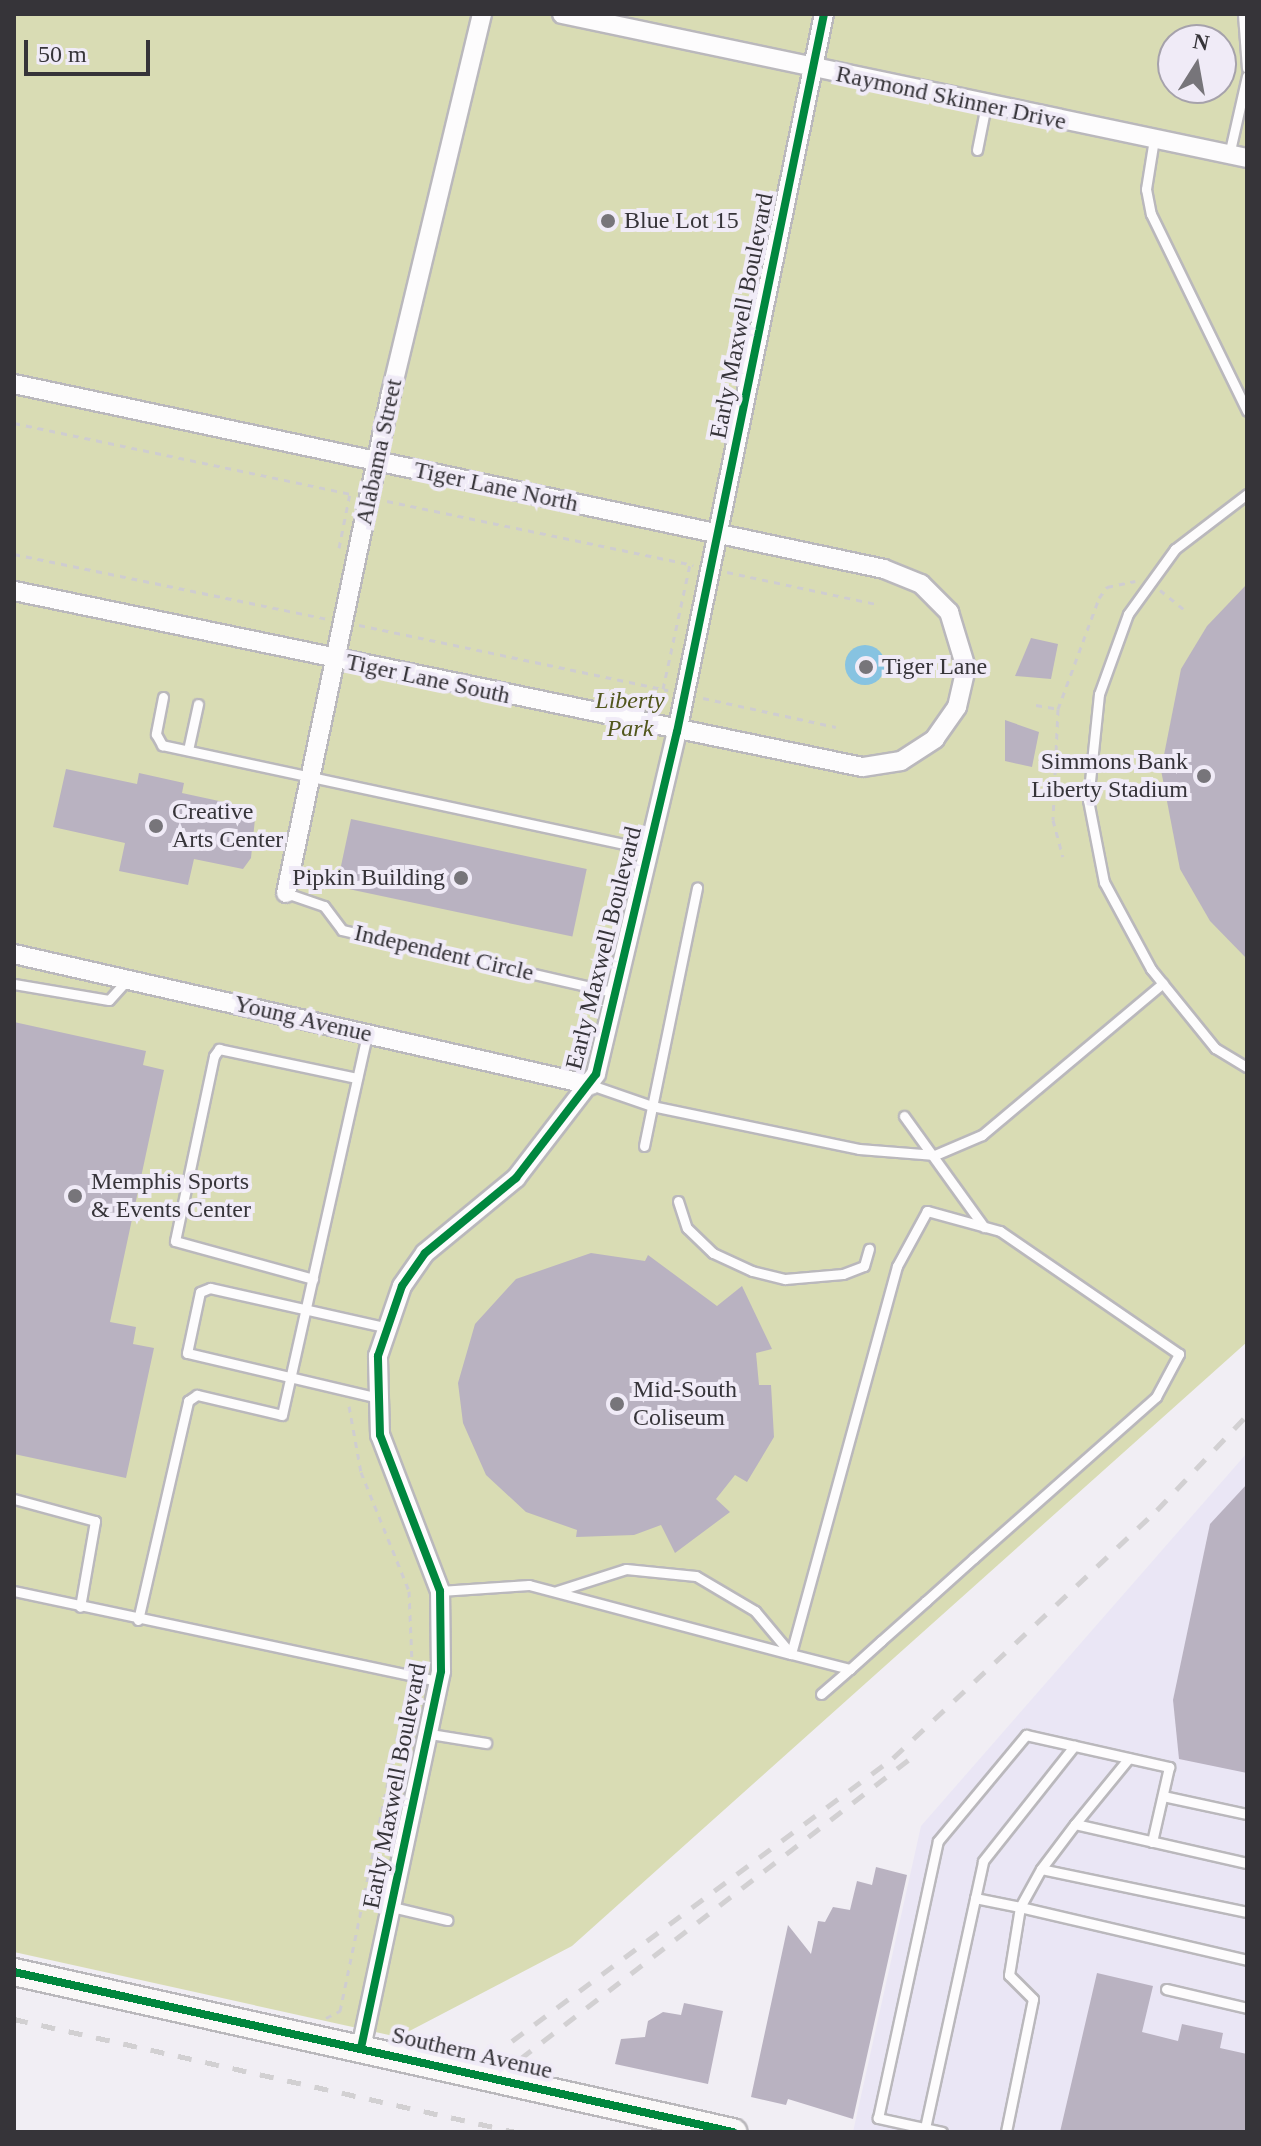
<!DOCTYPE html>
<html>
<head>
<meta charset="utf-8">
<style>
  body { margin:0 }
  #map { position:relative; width:1261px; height:2146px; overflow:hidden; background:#f1eef4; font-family:Georgia,serif }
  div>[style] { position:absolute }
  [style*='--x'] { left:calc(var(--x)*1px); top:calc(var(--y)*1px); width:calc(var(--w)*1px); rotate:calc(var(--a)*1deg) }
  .industrial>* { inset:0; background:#eae6f5 }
  .green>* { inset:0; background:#d9dcb4 }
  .water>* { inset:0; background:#87c3e1 }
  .round { border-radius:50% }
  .building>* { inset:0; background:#b9b2c1; transform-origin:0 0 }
  .path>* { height:3px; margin-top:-1.5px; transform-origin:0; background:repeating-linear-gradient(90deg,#cfcdd0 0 6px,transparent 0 12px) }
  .roads { filter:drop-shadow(2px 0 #bab8bc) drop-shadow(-2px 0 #bab8bc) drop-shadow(0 2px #bab8bc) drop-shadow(0 -2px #bab8bc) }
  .service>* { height:9px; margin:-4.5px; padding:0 4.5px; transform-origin:4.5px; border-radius:4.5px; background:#fdfcfd }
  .minor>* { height:18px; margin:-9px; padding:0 9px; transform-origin:9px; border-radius:9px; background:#fdfcfd }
  .secondary>* { height:26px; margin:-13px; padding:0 13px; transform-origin:13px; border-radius:13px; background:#faf8f8 }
  .rail>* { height:5px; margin-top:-2.5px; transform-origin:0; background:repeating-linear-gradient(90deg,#d2d0d2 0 14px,transparent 0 28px) }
  .cycleway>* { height:8px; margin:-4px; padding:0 4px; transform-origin:4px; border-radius:4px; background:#00873e }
  .dots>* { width:22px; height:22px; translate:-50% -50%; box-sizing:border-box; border:4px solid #f0ebf7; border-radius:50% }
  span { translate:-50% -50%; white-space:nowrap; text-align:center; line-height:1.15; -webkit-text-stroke:8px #f0ebf7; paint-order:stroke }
  .street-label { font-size:24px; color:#363439 }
  .poi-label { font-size:24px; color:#363439 }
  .left { translate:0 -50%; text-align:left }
  .right { translate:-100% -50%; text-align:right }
  .park-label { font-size:24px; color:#51561c; font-style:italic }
  .frame { position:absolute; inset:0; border:16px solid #363439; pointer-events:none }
  .north { position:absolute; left:1157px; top:24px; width:80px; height:80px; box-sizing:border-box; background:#f0ebf7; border:2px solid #a6a2ab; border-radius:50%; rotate:11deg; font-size:22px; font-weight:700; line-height:32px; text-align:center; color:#363439 }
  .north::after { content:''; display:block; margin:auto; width:28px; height:36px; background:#77757a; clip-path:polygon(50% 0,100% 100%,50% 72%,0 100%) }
  .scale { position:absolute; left:24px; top:40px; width:126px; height:36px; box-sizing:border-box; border:4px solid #363439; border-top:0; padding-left:10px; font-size:24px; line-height:28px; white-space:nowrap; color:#363439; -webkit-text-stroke:6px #f0ebf7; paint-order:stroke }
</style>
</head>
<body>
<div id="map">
  <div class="industrial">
    <div style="clip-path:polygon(1247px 1453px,1247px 2132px,853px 2132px,921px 1826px)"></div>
  </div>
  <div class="green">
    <div style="clip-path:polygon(evenodd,14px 14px,1247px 14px,1247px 1342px,572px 1946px,398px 2037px,14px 1952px,14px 14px,1173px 40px,1221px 40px,1221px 88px,1173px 88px,1173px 40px)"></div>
  </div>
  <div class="water">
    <div class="round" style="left:845px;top:645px;width:40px;height:40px"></div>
  </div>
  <div class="building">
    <div style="clip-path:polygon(1247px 584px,1247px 959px,1210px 921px,1180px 869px,1161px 770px,1181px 669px,1207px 626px)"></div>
    <div style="clip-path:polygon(1031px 638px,1058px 644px,1051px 679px,1015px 676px)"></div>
    <div style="clip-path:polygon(1005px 720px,1039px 732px,1032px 767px,1005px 761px)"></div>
    <div style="clip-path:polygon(66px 769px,137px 784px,139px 773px,184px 783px,182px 793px,256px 809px,251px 858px,243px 869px,194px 859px,188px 885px,119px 871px,125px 843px,53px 827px)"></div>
    <div style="left:351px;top:819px;width:241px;height:69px;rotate:12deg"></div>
    <div style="clip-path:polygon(14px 1022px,146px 1051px,143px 1065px,164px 1070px,110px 1322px,136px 1327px,133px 1344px,154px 1348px,126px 1478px,14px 1454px)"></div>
    <div style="clip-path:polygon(591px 1253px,645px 1261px,648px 1255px,717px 1306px,742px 1286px,772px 1349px,756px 1353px,759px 1385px,771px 1385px,774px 1437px,747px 1482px,735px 1475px,716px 1499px,730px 1512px,675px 1553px,661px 1525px,634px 1535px,576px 1537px,577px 1530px,526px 1512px,486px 1475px,463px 1423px,458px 1383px,475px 1324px,516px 1279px)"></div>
    <div style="clip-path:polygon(1247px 1484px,1247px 1773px,1179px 1759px,1173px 1700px,1210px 1524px)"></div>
    <div style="clip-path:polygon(876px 1867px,907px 1875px,853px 2119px,788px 2099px,786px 2105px,751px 2097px,788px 1925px,811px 1954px,818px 1921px,825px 1922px,833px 1907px,850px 1910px,857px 1881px,872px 1885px)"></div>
    <div style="clip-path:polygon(1097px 1973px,1153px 1986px,1142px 2032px,1178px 2041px,1182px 2024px,1223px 2033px,1220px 2048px,1247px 2054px,1247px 2132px,1060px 2132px)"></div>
    <div style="clip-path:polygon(684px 2003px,723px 2011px,708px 2084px,615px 2064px,621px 2039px,645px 2037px,648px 2021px,663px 2012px,681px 2015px)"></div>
  </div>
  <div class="path">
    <div style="--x:14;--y:423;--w:345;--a:11.9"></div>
    <div style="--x:387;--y:501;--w:313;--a:11.8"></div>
    <div style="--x:339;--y:548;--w:56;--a:-78.7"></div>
    <div style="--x:14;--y:554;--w:321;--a:11.7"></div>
    <div style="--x:727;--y:572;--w:152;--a:12.1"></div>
    <div style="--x:1160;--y:590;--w:32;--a:39"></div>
    <div style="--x:359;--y:625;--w:316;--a:11.9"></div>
    <div style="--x:663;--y:689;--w:128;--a:-77.8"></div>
    <div style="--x:703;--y:698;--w:136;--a:12.3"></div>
    <div style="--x:1036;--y:705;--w:22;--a:10"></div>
    <div style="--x:1058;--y:709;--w:118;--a:-69.7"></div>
    <div style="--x:1099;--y:598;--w:14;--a:-54"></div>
    <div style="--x:1107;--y:587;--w:29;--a:-12"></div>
    <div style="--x:1058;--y:709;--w:111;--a:92.6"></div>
    <div style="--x:1053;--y:820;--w:38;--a:75"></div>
    <div style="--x:349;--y:1406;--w:67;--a:79.7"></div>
    <div style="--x:361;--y:1472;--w:128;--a:68"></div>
    <div style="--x:409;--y:1591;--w:72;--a:87.6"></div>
    <div style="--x:326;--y:2018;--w:16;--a:-27"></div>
    <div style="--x:340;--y:2011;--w:332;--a:-78.2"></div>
  </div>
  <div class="roads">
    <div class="service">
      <div style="--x:1243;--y:14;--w:54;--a:85.8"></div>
      <div style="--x:1154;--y:139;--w:51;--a:99.1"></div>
      <div style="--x:1146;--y:189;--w:25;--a:79"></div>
      <div style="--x:1151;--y:214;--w:219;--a:64"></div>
      <div style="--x:977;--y:150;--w:46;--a:-78.7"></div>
      <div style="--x:1229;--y:155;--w:81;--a:-77.2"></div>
      <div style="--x:1247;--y:494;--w:91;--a:142.6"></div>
      <div style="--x:1175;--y:549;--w:80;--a:125.9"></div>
      <div style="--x:1128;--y:614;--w:85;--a:109.9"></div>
      <div style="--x:1099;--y:694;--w:107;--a:95.9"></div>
      <div style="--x:1088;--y:800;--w:84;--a:79"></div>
      <div style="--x:1104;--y:882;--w:99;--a:61.6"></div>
      <div style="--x:1151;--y:969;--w:102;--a:51"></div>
      <div style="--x:1215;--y:1048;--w:37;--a:31"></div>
      <div style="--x:163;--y:697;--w:38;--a:101"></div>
      <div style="--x:156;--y:734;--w:13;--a:61"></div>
      <div style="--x:162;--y:745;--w:496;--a:12.1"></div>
      <div style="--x:188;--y:750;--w:47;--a:-77.7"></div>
      <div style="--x:286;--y:893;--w:40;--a:18.9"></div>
      <div style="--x:324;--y:906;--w:30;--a:53"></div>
      <div style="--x:342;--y:930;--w:278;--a:12.9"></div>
      <div style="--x:14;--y:984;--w:96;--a:9.6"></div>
      <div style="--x:109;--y:1000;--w:28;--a:-48"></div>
      <div style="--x:591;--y:1085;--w:65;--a:19"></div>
      <div style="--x:652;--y:1106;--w:211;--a:11.7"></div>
      <div style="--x:859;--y:1149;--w:76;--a:4.5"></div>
      <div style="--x:935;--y:1155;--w:51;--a:-23.1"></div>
      <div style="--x:982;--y:1135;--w:236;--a:-40"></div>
      <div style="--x:904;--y:1116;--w:137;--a:54.2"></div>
      <div style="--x:644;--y:1146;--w:264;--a:-78.4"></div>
      <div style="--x:678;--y:1201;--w:28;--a:72"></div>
      <div style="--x:687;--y:1228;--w:36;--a:44"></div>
      <div style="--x:713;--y:1253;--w:43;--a:24.8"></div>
      <div style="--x:752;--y:1271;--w:34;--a:14"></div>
      <div style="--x:785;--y:1279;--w:58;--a:-4.9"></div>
      <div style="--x:843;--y:1274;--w:22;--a:-21"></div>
      <div style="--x:864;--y:1266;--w:18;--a:-74"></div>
      <div style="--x:313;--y:1279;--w:143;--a:-164.6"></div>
      <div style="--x:175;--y:1241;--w:189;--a:-78.1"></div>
      <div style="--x:214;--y:1056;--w:9;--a:-54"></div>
      <div style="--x:219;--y:1049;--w:141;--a:11.9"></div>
      <div style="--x:379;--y:1398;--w:197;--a:-166.8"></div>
      <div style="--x:187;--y:1353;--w:62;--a:-78"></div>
      <div style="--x:200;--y:1292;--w:11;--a:-22"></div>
      <div style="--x:210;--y:1288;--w:179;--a:12.6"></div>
      <div style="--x:14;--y:1499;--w:84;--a:15.2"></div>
      <div style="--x:95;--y:1521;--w:87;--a:99.9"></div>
      <div style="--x:14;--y:1591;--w:434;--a:12"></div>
      <div style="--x:440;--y:1591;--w:89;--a:-3.9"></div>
      <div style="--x:529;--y:1585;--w:271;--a:14.8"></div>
      <div style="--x:557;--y:1591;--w:72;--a:-17.7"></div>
      <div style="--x:626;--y:1569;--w:70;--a:5.7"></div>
      <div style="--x:696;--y:1576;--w:69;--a:30.7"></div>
      <div style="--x:755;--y:1611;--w:56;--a:50.1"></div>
      <div style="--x:138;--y:1620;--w:225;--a:-77.1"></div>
      <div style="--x:188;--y:1401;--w:11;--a:-34"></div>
      <div style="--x:197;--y:1395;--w:87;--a:13.2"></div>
      <div style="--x:282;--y:1415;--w:390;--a:-77.4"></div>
      <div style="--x:821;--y:1694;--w:38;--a:-41"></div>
      <div style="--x:850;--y:1669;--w:42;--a:-42.1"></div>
      <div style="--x:881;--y:1641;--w:60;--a:-41.6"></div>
      <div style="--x:926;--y:1601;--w:64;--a:-41.9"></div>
      <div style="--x:974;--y:1558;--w:243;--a:-41.5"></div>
      <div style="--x:1156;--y:1397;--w:49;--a:-61.9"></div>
      <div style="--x:1179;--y:1354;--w:217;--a:-145.5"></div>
      <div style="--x:1000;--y:1231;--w:76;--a:-164.7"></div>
      <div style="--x:927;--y:1211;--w:63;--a:118.6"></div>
      <div style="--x:897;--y:1266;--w:402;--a:105.3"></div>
      <div style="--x:791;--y:1654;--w:61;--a:14.3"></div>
      <div style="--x:430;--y:1734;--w:57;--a:9.1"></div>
      <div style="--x:1163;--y:1796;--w:86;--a:12.1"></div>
      <div style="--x:1075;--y:1824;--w:85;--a:-50.7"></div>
      <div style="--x:1041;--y:1869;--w:56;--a:-52.9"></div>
      <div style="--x:1075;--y:1824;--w:176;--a:12.8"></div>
      <div style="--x:975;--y:1898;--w:46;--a:11.3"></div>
      <div style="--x:1020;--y:1907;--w:69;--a:99.2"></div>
      <div style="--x:1009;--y:1975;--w:34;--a:45"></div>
      <div style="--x:1033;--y:1999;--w:136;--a:101.5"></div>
      <div style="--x:392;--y:1907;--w:57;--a:13.3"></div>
      <div style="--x:1247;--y:1912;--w:210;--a:-168.2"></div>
      <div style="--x:1041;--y:1869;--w:43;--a:118.9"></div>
      <div style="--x:1020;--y:1907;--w:233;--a:13.1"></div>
      <div style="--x:1166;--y:1989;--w:83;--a:13.2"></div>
      <div style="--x:925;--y:2128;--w:273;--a:-77.7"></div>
      <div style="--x:983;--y:1861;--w:147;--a:-51.6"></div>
      <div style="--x:942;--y:2132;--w:66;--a:-167.7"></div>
      <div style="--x:878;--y:2118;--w:283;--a:-77.8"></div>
      <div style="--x:938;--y:1841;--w:138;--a:-50.3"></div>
      <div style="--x:1026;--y:1735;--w:147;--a:12.6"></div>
      <div style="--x:1169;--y:1767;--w:77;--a:102.8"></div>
    </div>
    <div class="minor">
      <div style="--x:562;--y:14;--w:700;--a:11.87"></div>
      <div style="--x:14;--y:384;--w:889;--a:12"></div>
      <div style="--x:884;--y:569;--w:40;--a:22"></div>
      <div style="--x:921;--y:584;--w:40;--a:45"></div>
      <div style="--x:949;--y:612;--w:59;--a:73.1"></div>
      <div style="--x:966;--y:668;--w:40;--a:103"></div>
      <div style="--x:957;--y:707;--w:39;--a:125"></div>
      <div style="--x:935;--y:739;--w:40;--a:147.1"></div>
      <div style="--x:901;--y:761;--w:39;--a:171"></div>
      <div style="--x:862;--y:767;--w:866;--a:-168.27"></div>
      <div style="--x:286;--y:893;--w:511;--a:-78.14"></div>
      <div style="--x:391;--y:393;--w:390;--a:-76.5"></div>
      <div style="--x:14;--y:954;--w:592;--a:12.79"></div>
      <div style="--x:361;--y:2048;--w:385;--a:-78"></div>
      <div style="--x:441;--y:1671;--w:80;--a:-90.7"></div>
      <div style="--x:440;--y:1591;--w:167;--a:-111"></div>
      <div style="--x:380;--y:1435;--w:79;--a:-91.5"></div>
      <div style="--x:378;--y:1356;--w:74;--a:-71.1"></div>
      <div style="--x:402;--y:1286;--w:40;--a:-55.1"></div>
      <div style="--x:425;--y:1253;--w:118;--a:-39.5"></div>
      <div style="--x:516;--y:1178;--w:131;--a:-52.4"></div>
      <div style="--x:596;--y:1074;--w:351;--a:-76.7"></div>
      <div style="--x:677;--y:732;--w:733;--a:-78.43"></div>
    </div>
    <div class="secondary">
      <div style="--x:14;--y:1972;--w:737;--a:12.55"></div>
    </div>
  </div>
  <div class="rail">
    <div style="--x:14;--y:2019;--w:515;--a:12.69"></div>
    <div style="--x:512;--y:2041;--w:475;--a:-36.6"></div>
    <div style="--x:893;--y:1758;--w:362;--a:-43.2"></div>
    <div style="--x:1157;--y:1510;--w:131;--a:-46.5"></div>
    <div style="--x:520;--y:2059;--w:490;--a:-37.6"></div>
  </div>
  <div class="cycleway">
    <div style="--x:14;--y:1972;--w:737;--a:12.55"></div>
    <div style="--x:361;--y:2048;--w:385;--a:-78"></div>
    <div style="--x:441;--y:1671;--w:80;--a:-90.7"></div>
    <div style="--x:440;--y:1591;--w:167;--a:-111"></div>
    <div style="--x:380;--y:1435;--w:79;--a:-91.5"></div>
    <div style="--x:378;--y:1356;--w:74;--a:-71.1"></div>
    <div style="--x:402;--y:1286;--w:40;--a:-55.1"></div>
    <div style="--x:425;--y:1253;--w:118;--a:-39.5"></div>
    <div style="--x:516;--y:1178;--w:131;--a:-52.4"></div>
    <div style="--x:596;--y:1074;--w:351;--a:-76.7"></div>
    <div style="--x:677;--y:732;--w:733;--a:-78.43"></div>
  </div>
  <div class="dots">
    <div style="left:608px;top:221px;background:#77757a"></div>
    <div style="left:866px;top:667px;background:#77757a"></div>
    <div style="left:1204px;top:776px;background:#77757a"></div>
    <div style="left:156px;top:826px;background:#77757a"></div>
    <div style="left:461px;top:878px;background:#77757a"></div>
    <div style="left:75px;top:1196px;background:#77757a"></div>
    <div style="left:617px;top:1404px;background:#77757a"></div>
  </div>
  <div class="street-label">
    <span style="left:951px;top:98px;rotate:12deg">Raymond Skinner Drive</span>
    <span style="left:742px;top:316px;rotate:-79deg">Early Maxwell Boulevard</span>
    <span style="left:379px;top:452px;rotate:-78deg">Alabama Street</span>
    <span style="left:496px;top:487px;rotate:12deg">Tiger Lane North</span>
    <span style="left:428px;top:679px;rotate:12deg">Tiger Lane South</span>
    <span style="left:604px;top:948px;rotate:-76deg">Early Maxwell Boulevard</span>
    <span style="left:444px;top:953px;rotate:13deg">Independent Circle</span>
    <span style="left:303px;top:1019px;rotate:13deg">Young Avenue</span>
    <span style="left:395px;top:1786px;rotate:-79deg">Early Maxwell Boulevard</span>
    <span style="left:472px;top:2053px;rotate:13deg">Southern Avenue</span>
  </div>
  <div class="poi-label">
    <span class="left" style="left:624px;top:221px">Blue Lot 15</span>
    <span class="left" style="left:882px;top:667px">Tiger Lane</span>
    <span class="right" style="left:1188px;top:776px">Simmons Bank<br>Liberty Stadium</span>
    <span class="left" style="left:172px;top:826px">Creative<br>Arts Center</span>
    <span class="right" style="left:445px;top:878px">Pipkin Building</span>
    <span class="left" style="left:91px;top:1196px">Memphis Sports<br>&amp; Events Center</span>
    <span class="left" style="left:633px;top:1404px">Mid-South<br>Coliseum</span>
  </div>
  <div class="park-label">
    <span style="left:630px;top:715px">Liberty<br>Park</span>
  </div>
  <div class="frame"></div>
  <div class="north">N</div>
  <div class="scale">50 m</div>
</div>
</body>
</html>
